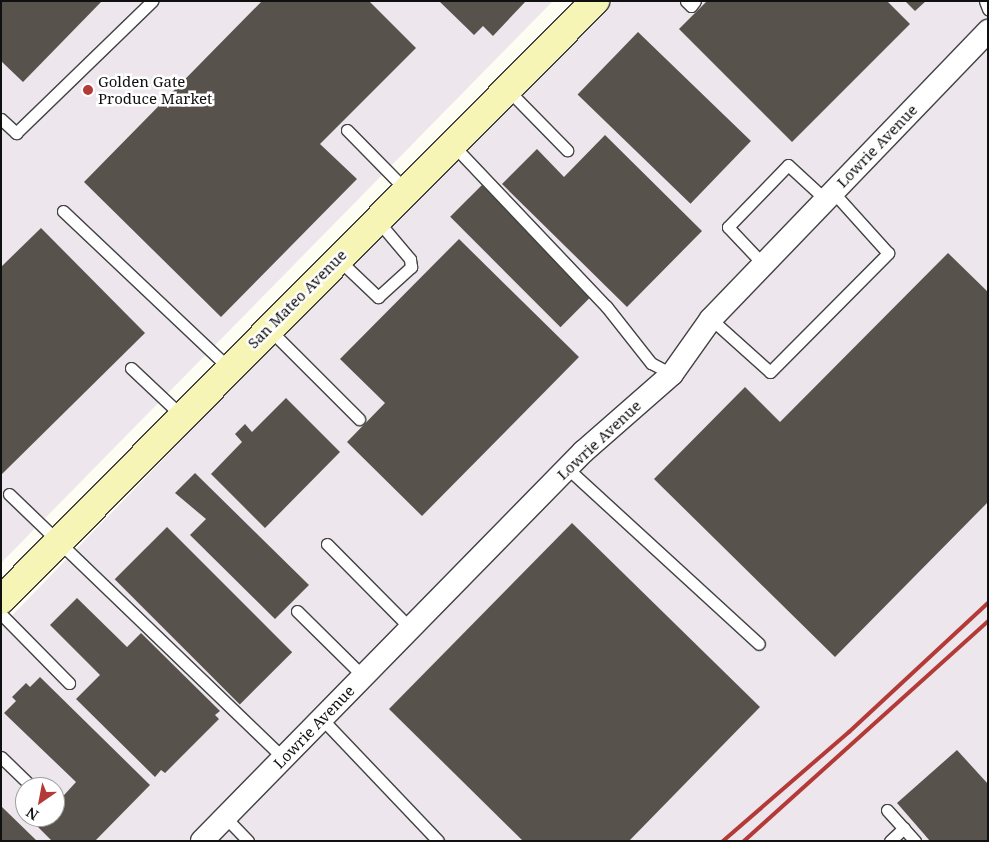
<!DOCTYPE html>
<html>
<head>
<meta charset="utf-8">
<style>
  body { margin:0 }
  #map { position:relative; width:989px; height:842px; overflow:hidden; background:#fefdf4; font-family:"Noto Serif",serif }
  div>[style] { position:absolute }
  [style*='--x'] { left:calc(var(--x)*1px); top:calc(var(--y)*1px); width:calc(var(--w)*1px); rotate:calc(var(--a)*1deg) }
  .industrial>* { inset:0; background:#ede6ed }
  .building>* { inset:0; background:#58524d; transform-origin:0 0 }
  .roads { filter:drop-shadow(1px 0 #434343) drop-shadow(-1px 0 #434343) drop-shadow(0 1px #434343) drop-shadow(0 -1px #434343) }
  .service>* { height:11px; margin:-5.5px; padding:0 5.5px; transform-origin:5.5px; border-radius:5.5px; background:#fff }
  .minor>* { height:22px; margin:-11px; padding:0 11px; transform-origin:11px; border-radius:11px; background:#fff }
  .secondary>* { height:28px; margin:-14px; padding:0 14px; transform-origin:14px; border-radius:14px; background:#f7f5b6 }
  .rail>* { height:4px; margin:-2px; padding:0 2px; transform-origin:2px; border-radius:2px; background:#b33a36 }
  .dots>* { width:14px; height:14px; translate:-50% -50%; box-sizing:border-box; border:2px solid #fff; border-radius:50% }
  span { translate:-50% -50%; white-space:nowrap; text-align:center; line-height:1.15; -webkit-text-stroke:5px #fff; paint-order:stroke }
  .poi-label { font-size:15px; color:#101010 }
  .left { translate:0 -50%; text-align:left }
  .street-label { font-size:15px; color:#101010 }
  .frame { position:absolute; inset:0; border:2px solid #101010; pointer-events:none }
  .north { position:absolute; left:15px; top:777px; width:50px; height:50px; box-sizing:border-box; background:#fff; border:1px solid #9f9f9f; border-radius:50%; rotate:213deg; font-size:14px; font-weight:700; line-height:20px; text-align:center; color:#101010 }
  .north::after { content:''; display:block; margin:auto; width:18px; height:22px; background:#b33a36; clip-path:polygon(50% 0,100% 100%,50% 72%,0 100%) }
</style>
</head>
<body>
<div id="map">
  <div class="industrial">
    <div style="clip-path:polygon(1px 1px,553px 1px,1px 563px)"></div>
    <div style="clip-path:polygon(evenodd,614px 1px,988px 1px,988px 841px,1px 841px,1px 627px,530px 80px,614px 1px,25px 787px,55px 787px,55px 817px,25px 817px,25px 787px)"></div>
  </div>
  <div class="building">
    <div style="clip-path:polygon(1px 1px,102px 1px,23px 82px,1px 61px)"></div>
    <div style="clip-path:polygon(262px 1px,369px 1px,416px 48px,320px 144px,357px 179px,221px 317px,84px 182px)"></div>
    <div style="clip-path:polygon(439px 1px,526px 1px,493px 36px,483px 26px,474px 35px)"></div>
    <div style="clip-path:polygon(707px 1px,887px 1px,910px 24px,792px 142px,679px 29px)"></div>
    <div style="clip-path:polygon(905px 1px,926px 1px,915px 11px)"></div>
    <div style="left:638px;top:32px;width:157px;height:87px;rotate:44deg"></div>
    <div style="clip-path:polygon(605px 135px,702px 231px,627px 307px,502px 184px,537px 149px,564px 177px)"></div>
    <div style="left:482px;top:185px;width:156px;height:45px;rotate:45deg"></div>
    <div style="clip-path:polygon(41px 228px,145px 333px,1px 475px,1px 267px)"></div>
    <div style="clip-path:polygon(459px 239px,579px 357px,422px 516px,347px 442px,385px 403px,340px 359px)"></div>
    <div style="clip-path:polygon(948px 253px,988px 292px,988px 502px,835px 657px,654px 479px,745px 387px,780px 422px)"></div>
    <div style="clip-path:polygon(286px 398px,340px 452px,265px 528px,211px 474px,242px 442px,235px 434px,245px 424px,252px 432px)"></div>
    <div style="clip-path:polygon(195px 473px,309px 585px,275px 619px,190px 535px,206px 519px,175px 493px)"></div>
    <div style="clip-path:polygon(572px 523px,760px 707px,629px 841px,523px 841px,389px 709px)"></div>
    <div style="left:167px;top:527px;width:177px;height:74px;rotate:45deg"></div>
    <div style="clip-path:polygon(77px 598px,127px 647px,141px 633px,220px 711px,215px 715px,219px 719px,165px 773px,161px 770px,155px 777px,76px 699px,100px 675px,50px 625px)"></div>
    <div style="clip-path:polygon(40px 677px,150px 785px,95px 841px,52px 841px,36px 825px,44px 817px,55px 817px,55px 805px,76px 782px,4px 713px,16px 701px,12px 697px,26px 683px,30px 687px)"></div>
    <div style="clip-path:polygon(957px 750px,988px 784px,988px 841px,930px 841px,897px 803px)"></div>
    <div style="clip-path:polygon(1px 806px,37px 841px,1px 841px)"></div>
  </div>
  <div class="roads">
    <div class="service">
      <div style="--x:686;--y:1;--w:7;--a:45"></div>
      <div style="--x:691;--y:6;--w:6;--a:-51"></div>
      <div style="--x:985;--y:1;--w:9;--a:69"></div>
      <div style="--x:507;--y:89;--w:86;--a:45.5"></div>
      <div style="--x:1;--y:119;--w:21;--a:43"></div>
      <div style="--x:16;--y:133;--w:190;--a:-44.1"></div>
      <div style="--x:347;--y:130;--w:84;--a:45.5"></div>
      <div style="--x:452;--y:144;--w:224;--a:46.5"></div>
      <div style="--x:606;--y:306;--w:73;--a:51.7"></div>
      <div style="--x:651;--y:363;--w:24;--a:28"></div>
      <div style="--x:63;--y:211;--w:228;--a:43.4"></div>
      <div style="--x:339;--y:260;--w:54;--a:43.5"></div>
      <div style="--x:378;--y:297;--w:45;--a:-42.3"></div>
      <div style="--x:411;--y:267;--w:8;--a:-97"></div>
      <div style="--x:410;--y:259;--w:51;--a:-130.2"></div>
      <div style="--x:763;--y:264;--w:51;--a:-133.4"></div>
      <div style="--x:728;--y:227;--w:86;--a:-45.9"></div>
      <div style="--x:788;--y:165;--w:52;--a:42.6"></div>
      <div style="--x:711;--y:319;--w:79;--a:41.9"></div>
      <div style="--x:770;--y:372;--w:168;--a:-45.2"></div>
      <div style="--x:888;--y:253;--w:82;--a:-132"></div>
      <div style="--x:270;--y:330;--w:126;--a:45"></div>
      <div style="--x:131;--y:368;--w:70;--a:43.3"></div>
      <div style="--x:567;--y:468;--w:260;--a:42.5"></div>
      <div style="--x:9;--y:494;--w:380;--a:43.9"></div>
      <div style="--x:327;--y:544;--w:118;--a:45.3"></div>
      <div style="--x:297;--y:611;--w:93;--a:44.6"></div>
      <div style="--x:1;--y:614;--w:97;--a:45.4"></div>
      <div style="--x:322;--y:719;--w:168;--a:46.4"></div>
      <div style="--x:1;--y:757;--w:43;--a:44.1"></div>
      <div style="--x:887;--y:810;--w:42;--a:47.9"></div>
      <div style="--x:225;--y:817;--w:33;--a:46"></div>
      <div style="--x:890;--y:841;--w:19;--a:-43"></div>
    </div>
    <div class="minor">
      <div style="--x:202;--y:841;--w:545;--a:-45.6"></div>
      <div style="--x:583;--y:452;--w:118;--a:-41.2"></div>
      <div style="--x:672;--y:374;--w:67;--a:-54.7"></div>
      <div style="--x:711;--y:319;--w:400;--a:-46.1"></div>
    </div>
    <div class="secondary">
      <div style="--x:1;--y:600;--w:844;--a:-45.24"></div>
    </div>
  </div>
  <div class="rail">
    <div style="--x:723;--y:841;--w:167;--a:-40.9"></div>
    <div style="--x:849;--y:732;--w:190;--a:-42.9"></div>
    <div style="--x:744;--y:841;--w:329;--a:-42"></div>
  </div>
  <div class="dots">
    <div style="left:88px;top:90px;background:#b33a36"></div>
  </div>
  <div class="poi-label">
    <span class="left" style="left:98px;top:90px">Golden Gate<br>Produce Market</span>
  </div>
  <div class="street-label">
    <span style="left:877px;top:146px;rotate:-46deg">Lowrie Avenue</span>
    <span style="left:297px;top:299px;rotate:-45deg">San Mateo Avenue</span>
    <span style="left:599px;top:440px;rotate:-43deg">Lowrie Avenue</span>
    <span style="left:314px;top:727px;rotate:-46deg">Lowrie Avenue</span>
  </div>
  <div class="frame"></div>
  <div class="north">N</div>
</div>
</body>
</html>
